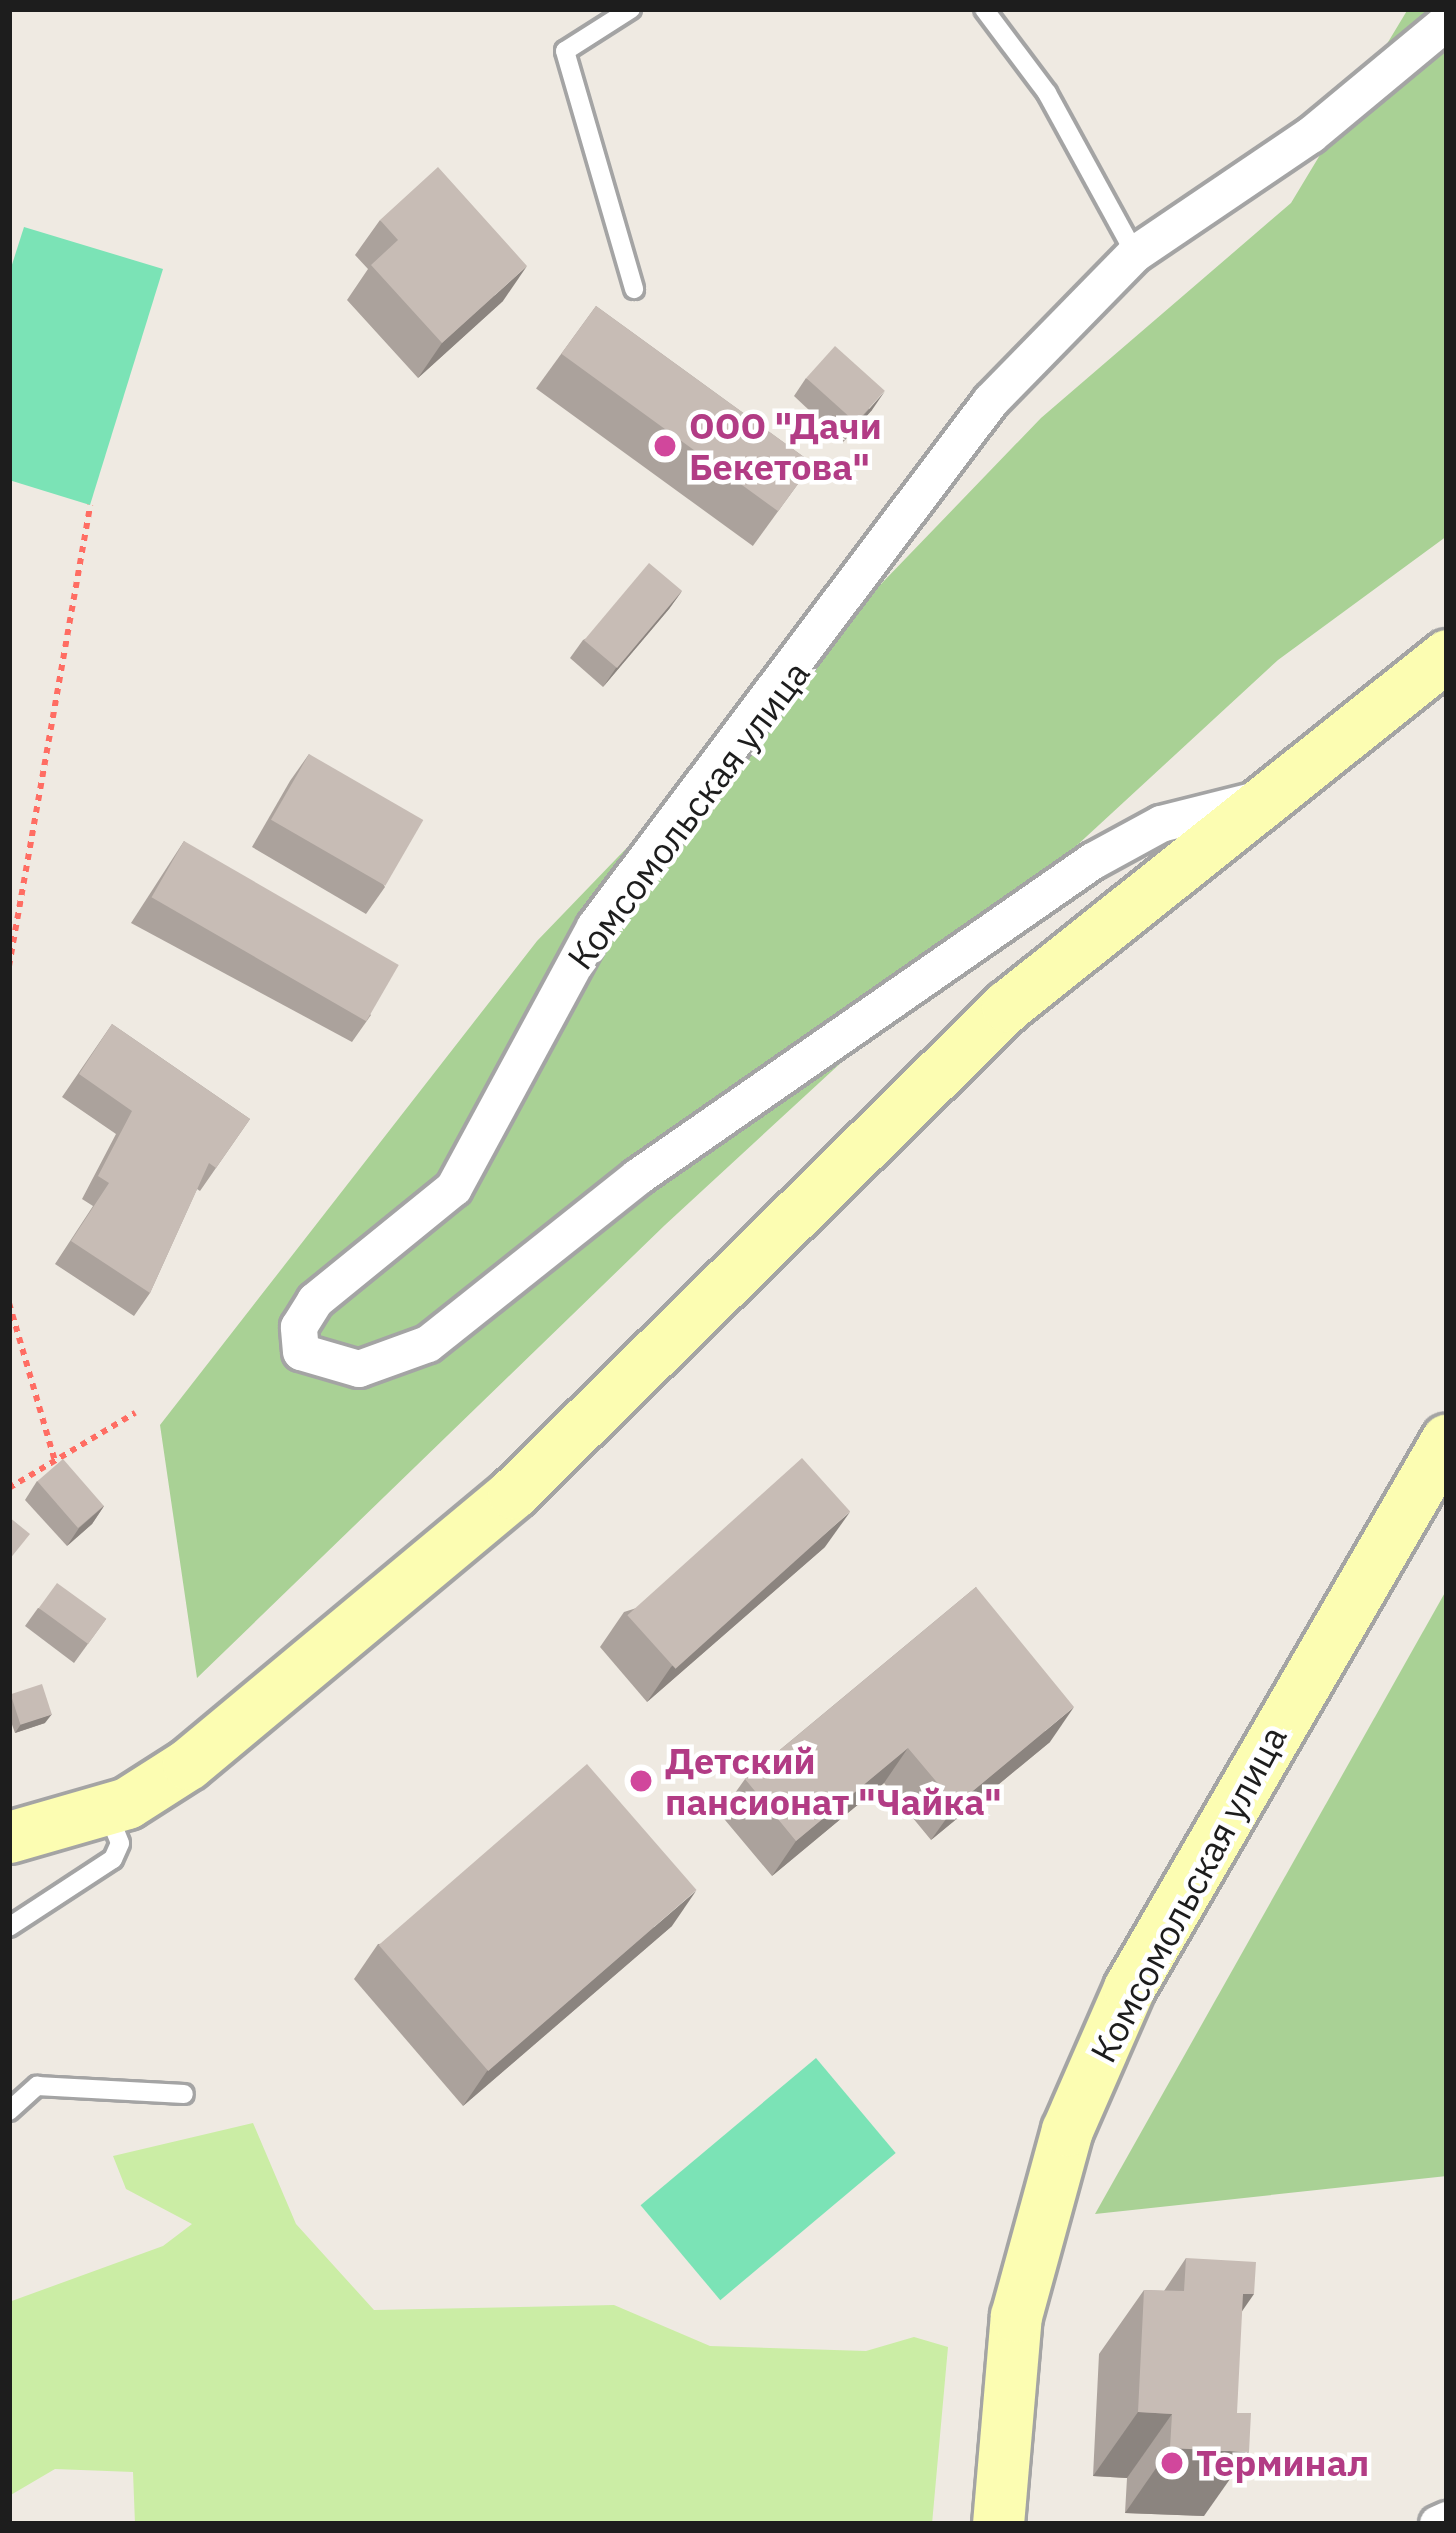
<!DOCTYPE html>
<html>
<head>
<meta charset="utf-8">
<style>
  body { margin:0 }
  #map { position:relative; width:1456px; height:2533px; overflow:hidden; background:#efeae2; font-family:"IBM Plex Sans",sans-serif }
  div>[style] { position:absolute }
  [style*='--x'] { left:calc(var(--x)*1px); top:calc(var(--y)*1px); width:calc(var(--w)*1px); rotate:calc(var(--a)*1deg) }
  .grass>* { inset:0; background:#cbeda5 }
  .forest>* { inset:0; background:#a9d195 }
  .pitch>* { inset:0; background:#7be3b6; transform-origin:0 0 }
  .path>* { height:6px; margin-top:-3px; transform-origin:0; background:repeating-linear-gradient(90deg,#ff6d63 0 6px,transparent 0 12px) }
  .roads { filter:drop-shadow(3px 0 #a4a4a4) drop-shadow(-3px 0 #a4a4a4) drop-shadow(0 3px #a4a4a4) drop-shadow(0 -3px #a4a4a4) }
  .service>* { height:18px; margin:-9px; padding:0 9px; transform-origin:9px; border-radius:9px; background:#fff }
  .minor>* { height:36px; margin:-18px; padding:0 18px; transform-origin:18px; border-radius:18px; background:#fff }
  .secondary>* { height:51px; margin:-25.5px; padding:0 25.5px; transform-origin:25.5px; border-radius:25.5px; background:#fcfdb2 }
  .wall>* { inset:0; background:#aba29c; transform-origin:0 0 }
  .shaded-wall>* { inset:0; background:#8b847f }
  .building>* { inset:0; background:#c7bcb5; transform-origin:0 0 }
  .dots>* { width:33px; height:33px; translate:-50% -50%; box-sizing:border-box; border:6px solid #fff; border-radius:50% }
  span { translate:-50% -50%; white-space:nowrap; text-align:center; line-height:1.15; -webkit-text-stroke:9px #fff; paint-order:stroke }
  .hotel-label { font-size:36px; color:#b23c85; font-weight:700 }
  .left { translate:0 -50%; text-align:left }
  .street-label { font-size:36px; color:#1d1d1d }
  .frame { position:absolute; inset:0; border:12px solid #1d1d1d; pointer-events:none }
</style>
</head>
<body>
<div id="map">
  <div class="grass">
    <div style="clip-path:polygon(253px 2123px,296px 2224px,374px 2310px,614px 2305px,710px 2346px,866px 2351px,914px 2337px,948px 2347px,932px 2524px,135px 2524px,133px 2472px,55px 2469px,9px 2496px,9px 2302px,163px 2246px,192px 2224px,126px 2189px,113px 2156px)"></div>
  </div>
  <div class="forest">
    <div style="clip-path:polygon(1408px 9px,1447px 9px,1447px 536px,1278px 660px,665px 1225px,197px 1678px,160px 1425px,537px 941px,1041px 418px,1291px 203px)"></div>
    <div style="clip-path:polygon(1447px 1589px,1447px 2176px,1095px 2214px)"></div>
  </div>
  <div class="pitch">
    <div style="clip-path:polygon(24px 227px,163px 269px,90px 505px,9px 480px,9px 274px)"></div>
    <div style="left:816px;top:2058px;width:124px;height:229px;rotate:50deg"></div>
  </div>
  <div class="path">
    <div style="--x:9;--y:966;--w:468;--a:-80"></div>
    <div style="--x:9;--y:1303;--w:165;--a:73.8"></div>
    <div style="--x:9;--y:1488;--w:147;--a:-30.8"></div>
  </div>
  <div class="roads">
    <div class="service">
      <div style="--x:631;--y:9;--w:78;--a:147.5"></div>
      <div style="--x:565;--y:51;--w:248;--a:73.8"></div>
      <div style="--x:984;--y:9;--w:105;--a:53.1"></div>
      <div style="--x:1047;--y:93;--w:183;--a:61.3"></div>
      <div style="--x:9;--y:1927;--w:124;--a:-33.2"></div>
      <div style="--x:113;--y:1859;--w:17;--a:-66"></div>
      <div style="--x:120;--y:1843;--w:35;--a:-112"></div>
      <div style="--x:9;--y:2111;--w:38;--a:-42"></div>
      <div style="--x:37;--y:2086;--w:147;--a:3.1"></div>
    </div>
    <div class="minor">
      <div style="--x:1265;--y:798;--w:107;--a:166"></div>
      <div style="--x:1161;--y:824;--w:77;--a:151.4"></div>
      <div style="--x:1093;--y:861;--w:554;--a:145.22"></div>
      <div style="--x:638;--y:1177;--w:268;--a:141.5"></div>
      <div style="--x:428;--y:1344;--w:73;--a:160.1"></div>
      <div style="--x:359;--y:1369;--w:60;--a:-163.7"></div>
      <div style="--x:301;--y:1352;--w:25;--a:-95"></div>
      <div style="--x:299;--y:1327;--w:31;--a:-58"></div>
      <div style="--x:315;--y:1301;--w:179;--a:-39.1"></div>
      <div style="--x:454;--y:1188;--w:297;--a:-61.6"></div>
      <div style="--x:595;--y:927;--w:658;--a:-53.03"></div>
      <div style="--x:991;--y:401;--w:206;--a:-45.6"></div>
      <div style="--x:1135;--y:254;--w:212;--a:-34.1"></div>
      <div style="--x:1311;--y:135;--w:177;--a:-39.7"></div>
      <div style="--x:1438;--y:2524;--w:10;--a:-24"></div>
    </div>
    <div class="secondary">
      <div style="--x:9;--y:1837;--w:123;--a:-16.1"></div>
      <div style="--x:127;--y:1803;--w:72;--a:-32.6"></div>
      <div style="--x:188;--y:1764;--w:423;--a:-39.8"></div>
      <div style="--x:513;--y:1493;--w:694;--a:-44.59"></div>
      <div style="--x:1007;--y:1006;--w:563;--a:-38.58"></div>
      <div style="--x:998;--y:2524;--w:209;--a:-85.1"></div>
      <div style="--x:1016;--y:2316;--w:193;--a:-74.7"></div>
      <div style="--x:1067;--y:2130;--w:155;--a:-66.4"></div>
      <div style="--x:1129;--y:1988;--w:634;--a:-59.92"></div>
    </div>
  </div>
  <div class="wall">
    <div style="clip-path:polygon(380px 220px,503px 301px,418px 378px,347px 300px,368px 269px,355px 255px)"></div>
    <div style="left:596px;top:306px;width:268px;height:102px;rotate:36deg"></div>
    <div style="clip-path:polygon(806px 378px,872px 410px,843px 442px,794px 396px)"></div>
    <div style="clip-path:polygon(682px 591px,669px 609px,603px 687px,570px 658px,583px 640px)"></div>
    <div style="clip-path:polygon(309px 754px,385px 887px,366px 914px,252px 847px,290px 781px)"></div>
    <div style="clip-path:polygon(184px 841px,371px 1015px,352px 1042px,131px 923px)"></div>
    <div style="clip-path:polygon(112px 1024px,250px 1119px,200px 1191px,197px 1189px,150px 1293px,134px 1316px,55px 1264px,93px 1206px,82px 1199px,116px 1134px,62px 1097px)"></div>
    <div style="clip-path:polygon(37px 1481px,104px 1506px,92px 1524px,67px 1546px,25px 1500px)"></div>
    <div style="clip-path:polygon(825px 1547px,647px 1702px,600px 1647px,624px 1612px)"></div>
    <div style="clip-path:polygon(976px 1587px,1050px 1742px,931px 1840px,884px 1783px,772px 1876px,720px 1814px,745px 1779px)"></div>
    <div style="clip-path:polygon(38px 1608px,106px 1619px,74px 1663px,25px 1626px)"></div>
    <div style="clip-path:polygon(11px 1695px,45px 1723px,15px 1733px,9px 1716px,9px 1698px)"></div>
    <div style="clip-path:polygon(672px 1926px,463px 2106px,354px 1979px,378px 1944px)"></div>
    <div style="clip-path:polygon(1186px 2258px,1242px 2311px,1204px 2516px,1125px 2513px,1127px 2478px,1093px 2476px,1099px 2354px,1144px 2290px,1164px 2291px)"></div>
  </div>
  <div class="shaded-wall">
    <div style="clip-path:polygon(527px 266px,503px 301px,418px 378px,442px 343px)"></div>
    <div style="clip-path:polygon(885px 391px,872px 410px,843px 442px,856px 424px)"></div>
    <div style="clip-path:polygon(682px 591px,669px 609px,603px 687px,616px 668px)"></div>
    <div style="clip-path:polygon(104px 1506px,92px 1524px,67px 1546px,79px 1528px)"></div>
    <div style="clip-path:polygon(850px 1512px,825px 1547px,647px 1702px,671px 1667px)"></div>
    <div style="clip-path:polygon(1074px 1707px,1050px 1742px,931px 1840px,956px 1805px)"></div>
    <div style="clip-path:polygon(52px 1714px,45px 1723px,15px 1733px,21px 1724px)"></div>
    <div style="clip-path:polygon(908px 1748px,884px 1783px,772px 1876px,796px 1841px)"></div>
    <div style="clip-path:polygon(696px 1891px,672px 1926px,463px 2106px,487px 2071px)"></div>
    <div style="clip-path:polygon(1243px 2294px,1254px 2294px,1209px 2359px)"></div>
    <div style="clip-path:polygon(1138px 2412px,1172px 2414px,1127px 2478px,1093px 2476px)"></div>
    <div style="clip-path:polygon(1170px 2448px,1249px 2452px,1204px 2516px,1125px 2513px)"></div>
  </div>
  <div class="building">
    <div style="clip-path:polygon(438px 167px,527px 266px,442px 343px,371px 265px,398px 240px,380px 220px)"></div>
    <div style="left:596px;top:306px;width:268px;height:59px;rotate:36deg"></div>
    <div style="left:835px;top:346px;width:67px;height:43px;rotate:42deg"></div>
    <div style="left:649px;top:563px;width:43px;height:101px;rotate:40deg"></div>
    <div style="left:309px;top:754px;width:132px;height:76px;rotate:30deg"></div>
    <div style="left:184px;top:841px;width:248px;height:65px;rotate:30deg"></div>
    <div style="clip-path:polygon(112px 1024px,250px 1119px,216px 1168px,209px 1163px,150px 1293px,71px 1241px,109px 1183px,98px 1176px,132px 1111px,79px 1074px)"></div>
    <div style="left:802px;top:1458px;width:72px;height:235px;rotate:48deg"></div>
    <div style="left:63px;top:1459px;width:62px;height:34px;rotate:49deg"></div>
    <div style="clip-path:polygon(9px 1517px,30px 1534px,9px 1560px)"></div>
    <div style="left:57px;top:1583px;width:61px;height:31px;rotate:36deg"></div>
    <div style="clip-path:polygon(976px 1587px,1074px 1707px,956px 1805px,908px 1748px,796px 1841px,745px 1779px)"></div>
    <div style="left:42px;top:1684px;width:32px;height:33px;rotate:72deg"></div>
    <div style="left:587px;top:1764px;width:167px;height:276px;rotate:49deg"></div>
    <div style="clip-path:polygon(1186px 2258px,1256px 2262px,1254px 2294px,1243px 2294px,1237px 2413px,1251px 2413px,1249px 2452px,1170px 2448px,1172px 2414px,1138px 2412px,1144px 2290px,1184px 2291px)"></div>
  </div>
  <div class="dots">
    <div style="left:665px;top:446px;background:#d1479c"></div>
    <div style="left:641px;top:1781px;background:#d1479c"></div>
    <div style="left:1172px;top:2463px;background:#d1479c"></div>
  </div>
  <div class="hotel-label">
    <span class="left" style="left:689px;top:446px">ООО "Дачи<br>Бекетова"</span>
    <span class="left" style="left:665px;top:1781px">Детский<br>пансионат "Чайка"</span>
    <span class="left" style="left:1196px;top:2463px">Терминал</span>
  </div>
  <div class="street-label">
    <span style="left:688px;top:815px;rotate:-53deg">Комсомольская улица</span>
    <span style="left:1188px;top:1894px;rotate:-62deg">Комсомольская улица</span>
  </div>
  <div class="frame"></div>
</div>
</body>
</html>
